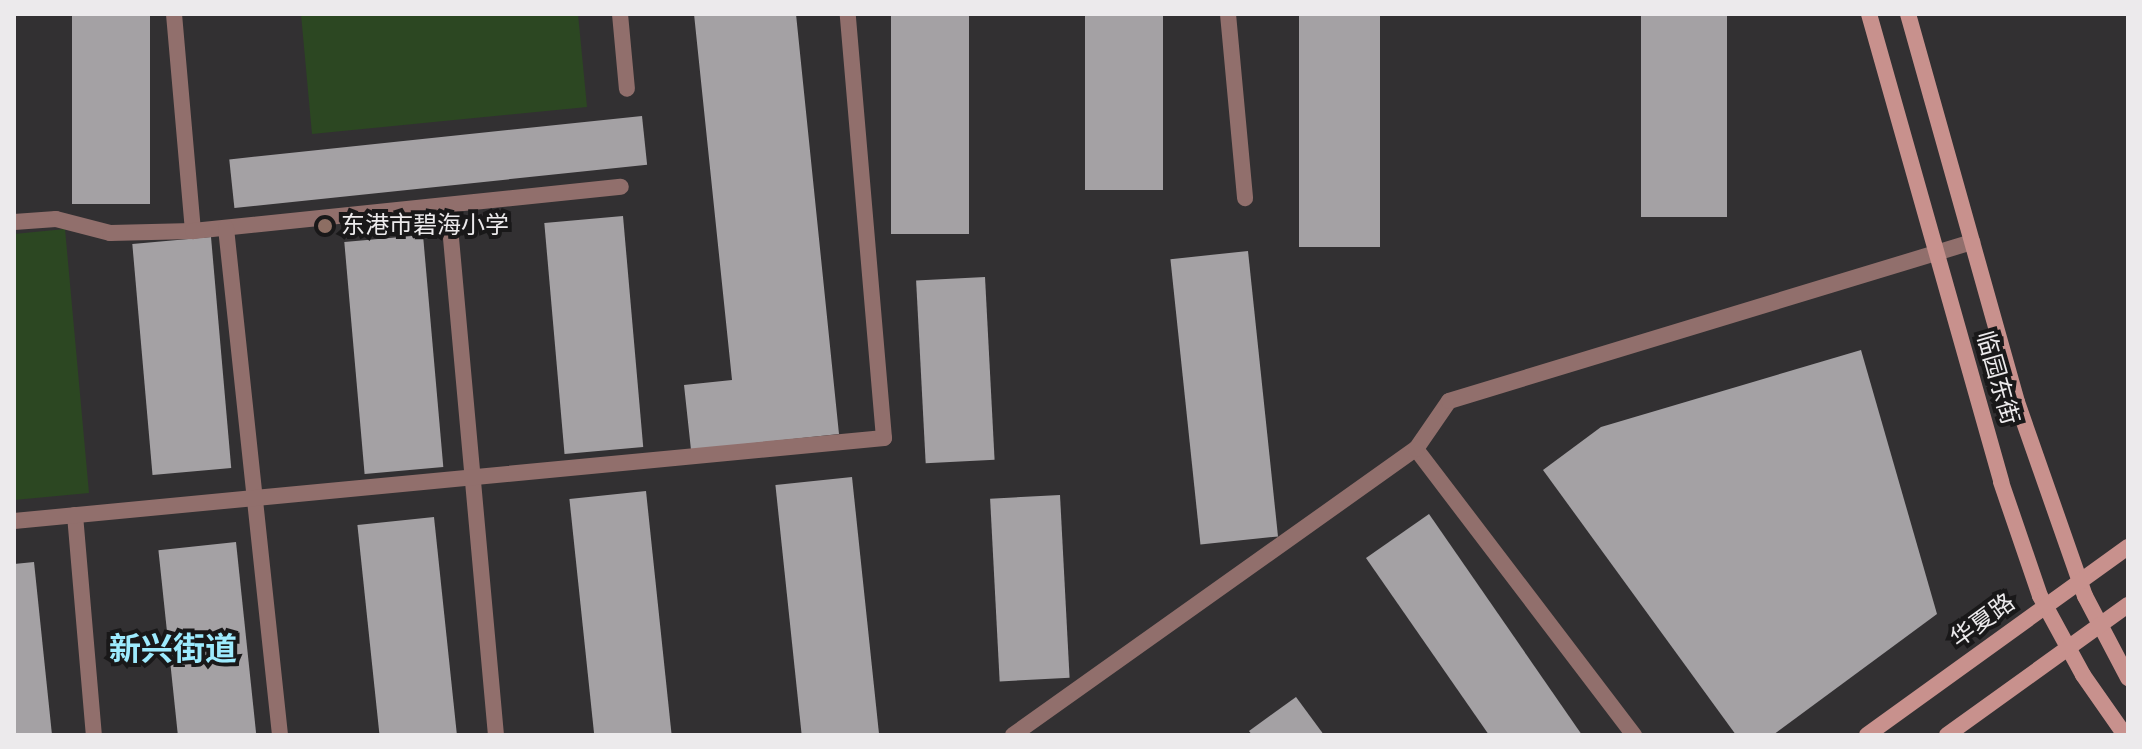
<!DOCTYPE html>
<html>
<head>
<meta charset="utf-8">
<style>
  body { margin:0 }
  #map { position:relative; width:2142px; height:749px; overflow:hidden; background:#323032; font-family:"Roboto Serif","Noto Sans SC",serif }
  div>[style] { position:absolute }
  [style*='--x'] { left:calc(var(--x)*1px); top:calc(var(--y)*1px); width:calc(var(--w)*1px); rotate:calc(var(--a)*1deg) }
  .green>* { inset:0; background:#2c4722 }
  .building>* { inset:0; background:#a4a1a4; transform-origin:0 0 }
  .lane>* { height:16px; margin:-8px; padding:0 8px; transform-origin:8px; border-radius:8px; background:#916f6c }
  .street>* { height:16px; margin:-8px; padding:0 8px; transform-origin:8px; border-radius:8px; background:#916f6c }
  .secondary>* { height:16px; margin:-8px; padding:0 8px; transform-origin:8px; border-radius:8px; background:#c8918d }
  .dots>* { width:22px; height:22px; translate:-50% -50%; box-sizing:border-box; border:4px solid #191819; border-radius:50% }
  span { translate:-50% -50%; white-space:nowrap; text-align:center; line-height:1.15; -webkit-text-stroke:8px #191819; paint-order:stroke }
  .poi-label { font-size:24px; color:#eceaec }
  .left { translate:0 -50%; text-align:left }
  .street-label { font-size:24px; color:#eceaec }
  .district-label { font-size:32px; color:#9eebfe; font-weight:700 }
  .frame { position:absolute; inset:0; border:16px solid #eceaec; pointer-events:none }
</style>
</head>
<body>
<div id="map">
  <div class="green">
    <div style="clip-path:polygon(301px 14px,578px 14px,587px 107px,312px 134px)"></div>
    <div style="clip-path:polygon(65px 229px,89px 493px,14px 500px,14px 234px)"></div>
  </div>
  <div class="building">
    <div style="left:72px;top:14px;width:78px;height:190px"></div>
    <div style="clip-path:polygon(694px 14px,796px 14px,839px 434px,691px 450px,684px 385px,732px 380px)"></div>
    <div style="left:891px;top:14px;width:78px;height:220px"></div>
    <div style="left:1085px;top:14px;width:78px;height:176px"></div>
    <div style="left:1299px;top:14px;width:81px;height:233px"></div>
    <div style="left:1641px;top:14px;width:86px;height:203px"></div>
    <div style="left:642px;top:116px;width:49px;height:415px;rotate:84deg"></div>
    <div style="left:623px;top:216px;width:232px;height:79px;rotate:85deg"></div>
    <div style="left:423px;top:235px;width:233px;height:79px;rotate:85deg"></div>
    <div style="left:211px;top:237px;width:232px;height:79px;rotate:85deg"></div>
    <div style="left:1248px;top:251px;width:287px;height:78px;rotate:84deg"></div>
    <div style="left:985px;top:277px;width:183px;height:69px;rotate:87deg"></div>
    <div style="clip-path:polygon(1861px 350px,1937px 614px,1773px 735px,1736px 735px,1543px 470px,1601px 427px)"></div>
    <div style="left:852px;top:477px;width:259px;height:77px;rotate:84deg"></div>
    <div style="left:646px;top:491px;width:245px;height:77px;rotate:84deg"></div>
    <div style="left:1060px;top:495px;width:183px;height:70px;rotate:87deg"></div>
    <div style="clip-path:polygon(1429px 514px,1582px 735px,1489px 735px,1366px 558px)"></div>
    <div style="left:434px;top:517px;width:219px;height:77px;rotate:84deg"></div>
    <div style="left:236px;top:542px;width:194px;height:78px;rotate:84deg"></div>
    <div style="clip-path:polygon(34px 562px,52px 735px,14px 735px,14px 564px)"></div>
    <div style="clip-path:polygon(1296px 697px,1324px 735px,1252px 735px,1249px 731px)"></div>
  </div>
  <div class="lane">
    <div style="--x:174;--y:14;--w:218;--a:85"></div>
    <div style="--x:448;--y:205;--w:532;--a:84.83"></div>
    <div style="--x:14;--y:222;--w:42;--a:-4.1"></div>
    <div style="--x:56;--y:219;--w:56;--a:14.5"></div>
    <div style="--x:110;--y:233;--w:83;--a:-1.4"></div>
    <div style="--x:193;--y:231;--w:430;--a:-5.9"></div>
    <div style="--x:226;--y:228;--w:510;--a:83.92"></div>
    <div style="--x:1416;--y:449;--w:360;--a:52.7"></div>
    <div style="--x:75;--y:515;--w:221;--a:85.1"></div>
  </div>
  <div class="street">
    <div style="--x:620;--y:14;--w:75;--a:84.7"></div>
    <div style="--x:1228;--y:14;--w:185;--a:84.7"></div>
    <div style="--x:14;--y:521;--w:874;--a:-5.45"></div>
    <div style="--x:884;--y:438;--w:426;--a:-94.9"></div>
    <div style="--x:1013;--y:735;--w:494;--a:-35.4"></div>
    <div style="--x:1416;--y:449;--w:58;--a:-55.5"></div>
    <div style="--x:1449;--y:401;--w:547;--a:-16.91"></div>
  </div>
  <div class="secondary">
    <div style="--x:1869;--y:14;--w:486;--a:74.2"></div>
    <div style="--x:2001;--y:482;--w:120;--a:71.1"></div>
    <div style="--x:2040;--y:596;--w:90;--a:61.4"></div>
    <div style="--x:2083;--y:675;--w:73;--a:55"></div>
    <div style="--x:1908;--y:14;--w:403;--a:74.3"></div>
    <div style="--x:2017;--y:402;--w:206;--a:70.7"></div>
    <div style="--x:2085;--y:596;--w:93;--a:62.3"></div>
    <div style="--x:1867;--y:735;--w:322;--a:-35.8"></div>
    <div style="--x:1947;--y:735;--w:223;--a:-35.7"></div>
  </div>
  <div class="dots">
    <div style="left:325px;top:226px;background:#8d6e63"></div>
  </div>
  <div class="poi-label">
    <span class="left" style="left:341px;top:226px">东港市碧海小学</span>
  </div>
  <div class="street-label">
    <span style="left:1997px;top:378px;rotate:74deg">临园东街</span>
    <span style="left:1983px;top:621px;rotate:-36deg">华夏路</span>
  </div>
  <div class="district-label">
    <span style="left:173px;top:649px">新兴街道</span>
  </div>
  <div class="frame"></div>
</div>
</body>
</html>
